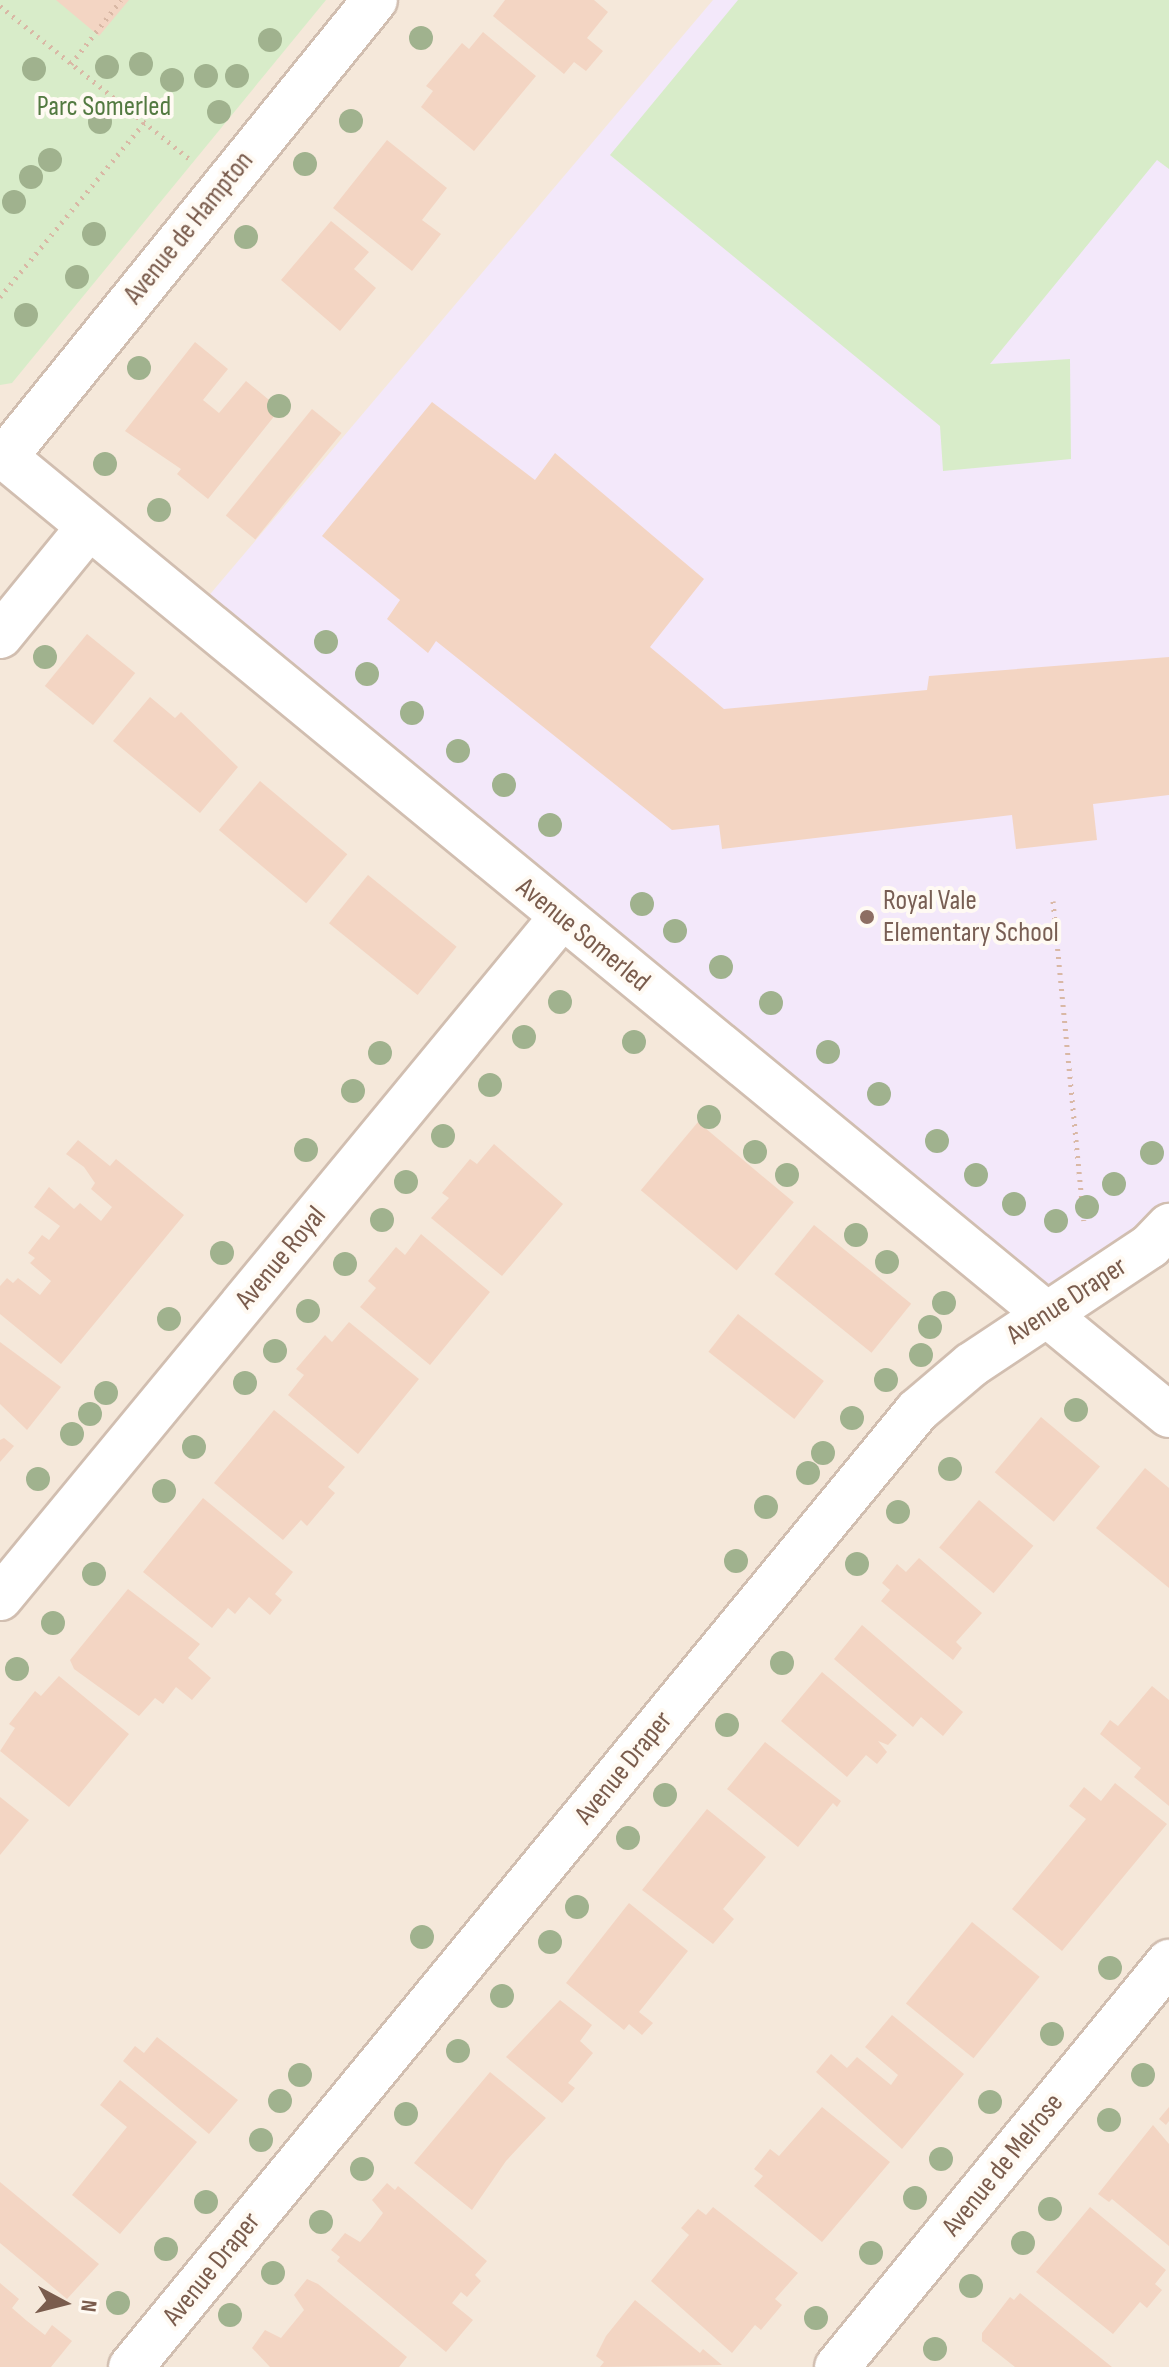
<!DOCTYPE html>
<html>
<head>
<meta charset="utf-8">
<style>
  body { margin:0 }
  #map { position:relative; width:1169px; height:2367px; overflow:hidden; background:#fdf6ec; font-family:"Sofia Sans Condensed",sans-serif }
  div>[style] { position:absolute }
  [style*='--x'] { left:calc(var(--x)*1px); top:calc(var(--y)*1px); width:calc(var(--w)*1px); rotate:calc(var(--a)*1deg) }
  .residential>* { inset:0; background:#f5e8da }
  .education>* { inset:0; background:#f3e8fa }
  .green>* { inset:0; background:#d8ecc9 }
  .building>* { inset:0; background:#f3d5c3; transform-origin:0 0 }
  .path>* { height:5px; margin-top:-2.5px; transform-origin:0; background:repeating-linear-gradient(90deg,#d9b8a5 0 2px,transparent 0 8px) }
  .roads { filter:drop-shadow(2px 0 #d1beb0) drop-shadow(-2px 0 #d1beb0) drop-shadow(0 2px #d1beb0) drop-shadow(0 -2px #d1beb0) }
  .street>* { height:44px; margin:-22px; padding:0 22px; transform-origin:22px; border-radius:22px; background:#fff }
  .trees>* { width:24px; height:24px; margin:-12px; border-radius:50%; background:#a0b28e }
  .dots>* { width:22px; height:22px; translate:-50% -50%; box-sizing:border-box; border:4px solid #fffaf3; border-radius:50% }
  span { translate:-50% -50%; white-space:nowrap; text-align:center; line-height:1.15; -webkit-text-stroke:8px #fffaf3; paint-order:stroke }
  .park-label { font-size:28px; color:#537a41 }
  .street-label { font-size:28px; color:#7a5c4d }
  .education-label { font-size:28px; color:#785e54 }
  .left { translate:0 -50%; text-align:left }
  .north { position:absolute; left:24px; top:2263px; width:80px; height:80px; -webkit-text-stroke:6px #fffaf3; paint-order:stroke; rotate:97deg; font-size:22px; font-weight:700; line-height:32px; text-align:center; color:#7a5c4d }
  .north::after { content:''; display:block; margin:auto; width:28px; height:36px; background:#7a5c4d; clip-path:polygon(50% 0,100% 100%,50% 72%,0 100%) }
</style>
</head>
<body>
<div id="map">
  <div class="residential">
    <div style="clip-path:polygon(0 0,719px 0,1169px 1224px,1169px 2367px,0 2367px)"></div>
  </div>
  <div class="education">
    <div style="clip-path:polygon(713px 0,1169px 0,1169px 1210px,1046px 1314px,195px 612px)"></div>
  </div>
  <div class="green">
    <div style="clip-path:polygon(0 0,326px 0,12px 383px,0 385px)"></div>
    <div style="clip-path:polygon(738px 0,1169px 0,1169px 169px,1157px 160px,990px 364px,1070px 359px,1071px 459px,943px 471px,940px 426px,610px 155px)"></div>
  </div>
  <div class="building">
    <div style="clip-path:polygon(56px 0,129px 0,99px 36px)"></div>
    <div style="clip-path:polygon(505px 0,594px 0,608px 12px,587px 38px,603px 51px,586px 71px,574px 62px,564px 74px,493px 16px)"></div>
    <div style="clip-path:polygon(483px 32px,536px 76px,474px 151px,421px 107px,433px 91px,426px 86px,462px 43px,469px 49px)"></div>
    <div style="clip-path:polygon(387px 140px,447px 188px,422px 220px,441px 234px,412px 271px,333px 208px)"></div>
    <div style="clip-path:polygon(331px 221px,369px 252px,354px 269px,376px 288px,340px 331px,281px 280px)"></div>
    <div style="clip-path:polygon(195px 342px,228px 369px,203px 400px,219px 413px,246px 381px,280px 409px,208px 499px,177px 474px,181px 469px,125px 431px)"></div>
    <div style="clip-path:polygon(432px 402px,535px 480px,555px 453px,704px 579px,650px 647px,724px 709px,927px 690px,929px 676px,1169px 657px,1169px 795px,1093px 804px,1097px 840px,1016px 849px,1012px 815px,722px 849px,719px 825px,672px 830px,436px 641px,428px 653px,387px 619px,400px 600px,322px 536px)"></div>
    <div style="left:312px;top:409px;width:38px;height:137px;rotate:39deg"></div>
    <div style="left:87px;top:634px;width:62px;height:67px;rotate:39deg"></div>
    <div style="clip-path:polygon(150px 697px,175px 718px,181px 712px,238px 767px,200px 813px,113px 741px)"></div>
    <div style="left:260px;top:781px;width:114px;height:64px;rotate:40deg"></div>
    <div style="left:368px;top:875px;width:114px;height:62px;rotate:39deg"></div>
    <div style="left:698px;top:1122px;width:125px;height:89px;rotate:40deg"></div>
    <div style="clip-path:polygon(78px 1140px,110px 1166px,116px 1159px,184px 1215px,61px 1364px,0 1314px,0 1286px,7px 1278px,13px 1283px,18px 1278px,40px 1295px,51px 1281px,30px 1263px,35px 1258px,28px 1253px,42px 1235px,49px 1240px,60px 1226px,34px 1207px,49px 1187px,74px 1209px,80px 1203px,101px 1221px,112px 1207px,91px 1189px,95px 1183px,84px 1167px,66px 1154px)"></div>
    <div style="clip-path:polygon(494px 1144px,563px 1204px,502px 1276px,431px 1218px,449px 1198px,442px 1193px,470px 1159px,477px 1164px)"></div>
    <div style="left:814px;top:1225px;width:125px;height:63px;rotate:39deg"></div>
    <div style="clip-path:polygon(421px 1234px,490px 1292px,430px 1365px,360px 1307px,376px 1288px,368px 1281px,396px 1247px,405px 1255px)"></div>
    <div style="left:738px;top:1314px;width:109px;height:48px;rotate:38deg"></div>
    <div style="clip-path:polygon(349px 1322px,419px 1379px,358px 1454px,288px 1395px,304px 1375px,296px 1369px,325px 1335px,332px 1342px)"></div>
    <div style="clip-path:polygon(0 1342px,61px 1387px,27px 1430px,0 1404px)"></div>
    <div style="clip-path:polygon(274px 1410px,345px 1467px,328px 1487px,335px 1493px,307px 1526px,301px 1520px,283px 1540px,214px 1483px)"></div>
    <div style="left:1041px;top:1417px;width:77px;height:72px;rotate:40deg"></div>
    <div style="clip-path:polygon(4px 1438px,14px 1446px,0 1462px,0 1440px)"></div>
    <div style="clip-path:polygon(1145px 1468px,1169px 1488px,1169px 1588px,1096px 1528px)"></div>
    <div style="clip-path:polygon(203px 1498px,293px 1572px,275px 1594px,282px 1600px,270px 1615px,249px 1597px,235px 1614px,228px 1608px,212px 1628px,143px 1572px)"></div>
    <div style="left:979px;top:1500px;width:71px;height:62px;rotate:40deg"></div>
    <div style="clip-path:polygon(919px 1558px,982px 1613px,956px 1642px,962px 1648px,953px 1660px,881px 1601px,890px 1590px,882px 1583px,897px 1564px,906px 1572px)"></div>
    <div style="clip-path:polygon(128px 1589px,200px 1644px,188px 1658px,211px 1678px,192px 1700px,176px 1687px,163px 1704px,155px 1698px,139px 1716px,74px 1669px,70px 1660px)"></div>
    <div style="clip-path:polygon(862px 1625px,963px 1712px,943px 1736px,921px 1717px,913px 1727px,834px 1659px)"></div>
    <div style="clip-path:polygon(822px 1672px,897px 1735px,888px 1745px,878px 1741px,887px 1752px,877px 1764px,866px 1755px,847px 1777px,781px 1721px)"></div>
    <div style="clip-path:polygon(59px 1676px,129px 1734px,69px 1807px,0 1751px,15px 1728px,9px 1724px,35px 1691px,41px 1696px)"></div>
    <div style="clip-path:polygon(1152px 1686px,1169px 1700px,1169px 1806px,1134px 1777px,1141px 1768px,1100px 1734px,1110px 1720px,1118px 1726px)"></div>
    <div style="clip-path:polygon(765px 1742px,841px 1801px,837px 1807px,833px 1803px,798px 1847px,727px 1789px)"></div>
    <div style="clip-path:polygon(1115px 1783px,1167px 1824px,1062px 1951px,1012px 1909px,1086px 1819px,1069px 1806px,1084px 1787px,1101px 1801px)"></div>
    <div style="clip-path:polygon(0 1797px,29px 1820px,0 1855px)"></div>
    <div style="clip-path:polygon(707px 1809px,766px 1857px,723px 1909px,734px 1919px,713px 1944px,642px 1890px)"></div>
    <div style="clip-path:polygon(629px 1903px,688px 1951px,639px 2012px,653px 2023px,642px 2035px,629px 2024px,624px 2030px,566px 1983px)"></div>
    <div style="left:972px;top:1922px;width:87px;height:105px;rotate:39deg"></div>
    <div style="clip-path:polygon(560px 2000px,592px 2025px,580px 2041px,593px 2053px,568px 2083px,575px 2088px,562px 2103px,506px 2057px)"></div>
    <div style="clip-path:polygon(892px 2015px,964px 2074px,902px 2149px,816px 2072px,831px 2054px,847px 2068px,857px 2057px,891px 2085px,898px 2075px,865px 2047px)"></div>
    <div style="clip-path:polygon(157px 2037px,238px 2100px,209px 2134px,123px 2061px,135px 2046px,144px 2053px)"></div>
    <div style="clip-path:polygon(490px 2072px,546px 2118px,506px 2161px,472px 2210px,414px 2163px)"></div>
    <div style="clip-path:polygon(120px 2080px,197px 2142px,120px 2234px,72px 2195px,127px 2127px,100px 2105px)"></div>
    <div style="clip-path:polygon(822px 2107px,890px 2162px,822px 2242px,754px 2186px,763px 2176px,754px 2169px,770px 2149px,779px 2156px)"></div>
    <div style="clip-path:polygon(1169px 2107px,1169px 2121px,1166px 2125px,1159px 2119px)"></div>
    <div style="clip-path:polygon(1153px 2125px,1169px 2144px,1169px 2246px,1112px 2199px,1109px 2202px,1098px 2194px)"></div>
    <div style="clip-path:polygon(0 2182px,99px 2264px,67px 2299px,0 2243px)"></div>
    <div style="clip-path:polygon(387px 2183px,395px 2190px,398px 2186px,487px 2261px,475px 2275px,481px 2281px,467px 2297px,461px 2292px,452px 2303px,473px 2320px,446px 2352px,337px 2261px,340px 2257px,331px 2250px,345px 2233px,360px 2242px,372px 2228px,383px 2213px,372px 2200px)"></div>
    <div style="clip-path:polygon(713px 2207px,798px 2273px,775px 2299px,782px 2305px,761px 2330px,755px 2325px,732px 2353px,651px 2281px,689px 2235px,681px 2228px,698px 2209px,706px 2215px)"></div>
    <div style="clip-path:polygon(1090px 2207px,1166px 2270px,1155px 2284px,1162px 2290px,1147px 2308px,1140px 2302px,1113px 2334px,1036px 2272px)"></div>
    <div style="clip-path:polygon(307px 2279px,318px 2284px,407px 2357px,399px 2367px,270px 2367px,252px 2348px,265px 2330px,281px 2338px,304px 2310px,294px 2295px)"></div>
    <div style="clip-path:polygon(0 2283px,19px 2299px,12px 2308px,27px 2321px,45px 2335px,52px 2325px,72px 2341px,51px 2367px,0 2367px)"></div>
    <div style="clip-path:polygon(1020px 2293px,1112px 2367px,1015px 2367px,982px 2341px,982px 2333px,1010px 2297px,1014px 2300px)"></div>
    <div style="clip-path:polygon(635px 2300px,700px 2353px,703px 2349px,722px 2365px,600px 2367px,604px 2362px,596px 2356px,606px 2336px)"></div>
  </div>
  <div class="path">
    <div style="--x:0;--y:6;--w:247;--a:38.9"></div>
    <div style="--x:71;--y:64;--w:81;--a:-52"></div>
    <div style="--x:0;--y:297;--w:226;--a:-50.4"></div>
    <div style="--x:1053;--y:901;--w:321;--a:84.5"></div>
  </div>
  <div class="roads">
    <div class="street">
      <div style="--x:0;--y:453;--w:1514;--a:39.45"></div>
      <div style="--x:5;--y:457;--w:588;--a:-51.01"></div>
      <div style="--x:0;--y:636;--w:141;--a:-50.8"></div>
      <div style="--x:0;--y:1598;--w:882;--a:-50.48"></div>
      <div style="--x:131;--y:2367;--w:1238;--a:-50.57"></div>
      <div style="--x:917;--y:1411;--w:71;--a:-40.4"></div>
      <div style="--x:971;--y:1365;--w:215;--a:-33.6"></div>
      <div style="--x:1150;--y:1246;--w:28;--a:-46"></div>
      <div style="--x:837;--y:2367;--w:524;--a:-50.66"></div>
    </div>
  </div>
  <div class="trees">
    <div style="left:421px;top:38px"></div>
    <div style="left:270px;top:40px"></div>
    <div style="left:141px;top:64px"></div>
    <div style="left:107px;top:67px"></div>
    <div style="left:34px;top:69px"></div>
    <div style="left:206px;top:76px"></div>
    <div style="left:237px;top:76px"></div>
    <div style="left:172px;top:80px"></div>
    <div style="left:219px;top:112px"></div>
    <div style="left:351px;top:121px"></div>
    <div style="left:100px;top:122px"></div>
    <div style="left:50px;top:160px"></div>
    <div style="left:305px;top:164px"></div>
    <div style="left:31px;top:177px"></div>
    <div style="left:14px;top:202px"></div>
    <div style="left:94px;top:234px"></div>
    <div style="left:246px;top:237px"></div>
    <div style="left:77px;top:277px"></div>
    <div style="left:26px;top:315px"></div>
    <div style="left:139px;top:368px"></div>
    <div style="left:279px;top:406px"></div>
    <div style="left:105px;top:464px"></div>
    <div style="left:159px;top:510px"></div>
    <div style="left:326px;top:642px"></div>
    <div style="left:45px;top:657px"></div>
    <div style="left:367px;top:674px"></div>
    <div style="left:412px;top:713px"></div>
    <div style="left:458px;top:751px"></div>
    <div style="left:504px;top:785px"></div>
    <div style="left:550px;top:825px"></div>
    <div style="left:642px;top:904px"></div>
    <div style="left:675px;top:931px"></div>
    <div style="left:721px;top:967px"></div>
    <div style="left:560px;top:1002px"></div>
    <div style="left:771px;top:1003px"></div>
    <div style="left:524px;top:1037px"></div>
    <div style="left:634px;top:1042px"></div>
    <div style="left:828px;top:1052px"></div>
    <div style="left:380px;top:1053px"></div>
    <div style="left:490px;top:1085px"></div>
    <div style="left:353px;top:1091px"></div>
    <div style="left:879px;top:1094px"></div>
    <div style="left:709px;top:1117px"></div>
    <div style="left:443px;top:1136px"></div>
    <div style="left:937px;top:1141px"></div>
    <div style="left:306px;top:1150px"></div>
    <div style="left:755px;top:1152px"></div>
    <div style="left:1152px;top:1153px"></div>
    <div style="left:787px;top:1175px"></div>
    <div style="left:976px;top:1175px"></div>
    <div style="left:406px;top:1182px"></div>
    <div style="left:1114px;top:1184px"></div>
    <div style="left:1014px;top:1204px"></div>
    <div style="left:1087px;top:1207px"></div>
    <div style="left:382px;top:1220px"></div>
    <div style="left:1056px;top:1221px"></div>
    <div style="left:856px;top:1235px"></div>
    <div style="left:222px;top:1253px"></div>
    <div style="left:887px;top:1262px"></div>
    <div style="left:345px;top:1264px"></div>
    <div style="left:944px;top:1303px"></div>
    <div style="left:308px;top:1311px"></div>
    <div style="left:169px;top:1319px"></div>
    <div style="left:930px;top:1327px"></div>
    <div style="left:275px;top:1351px"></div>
    <div style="left:921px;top:1355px"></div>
    <div style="left:886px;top:1380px"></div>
    <div style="left:245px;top:1383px"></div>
    <div style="left:106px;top:1393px"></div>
    <div style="left:1076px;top:1410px"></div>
    <div style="left:90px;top:1414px"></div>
    <div style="left:852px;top:1418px"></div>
    <div style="left:72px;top:1434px"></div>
    <div style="left:194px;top:1447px"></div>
    <div style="left:823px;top:1453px"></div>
    <div style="left:950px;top:1469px"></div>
    <div style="left:808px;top:1473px"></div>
    <div style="left:38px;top:1479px"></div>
    <div style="left:164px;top:1491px"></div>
    <div style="left:766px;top:1507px"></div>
    <div style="left:898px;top:1512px"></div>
    <div style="left:736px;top:1561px"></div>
    <div style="left:857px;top:1564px"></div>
    <div style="left:94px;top:1574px"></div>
    <div style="left:53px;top:1623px"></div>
    <div style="left:782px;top:1663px"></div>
    <div style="left:17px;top:1669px"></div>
    <div style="left:727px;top:1725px"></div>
    <div style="left:665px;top:1795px"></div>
    <div style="left:628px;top:1838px"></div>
    <div style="left:577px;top:1907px"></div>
    <div style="left:422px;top:1937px"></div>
    <div style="left:550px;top:1942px"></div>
    <div style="left:1110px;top:1968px"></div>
    <div style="left:502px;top:1996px"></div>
    <div style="left:1052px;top:2034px"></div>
    <div style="left:458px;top:2051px"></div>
    <div style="left:300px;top:2075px"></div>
    <div style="left:1143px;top:2075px"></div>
    <div style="left:280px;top:2101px"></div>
    <div style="left:990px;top:2102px"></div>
    <div style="left:406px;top:2114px"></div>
    <div style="left:1109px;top:2120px"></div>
    <div style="left:261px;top:2140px"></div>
    <div style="left:941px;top:2159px"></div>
    <div style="left:362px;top:2169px"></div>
    <div style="left:915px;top:2198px"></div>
    <div style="left:206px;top:2202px"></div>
    <div style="left:1050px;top:2209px"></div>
    <div style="left:321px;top:2222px"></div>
    <div style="left:1023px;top:2243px"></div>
    <div style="left:166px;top:2249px"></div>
    <div style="left:871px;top:2253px"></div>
    <div style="left:273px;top:2273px"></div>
    <div style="left:971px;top:2286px"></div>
    <div style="left:118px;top:2303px"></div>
    <div style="left:230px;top:2315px"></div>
    <div style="left:816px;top:2318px"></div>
    <div style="left:935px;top:2349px"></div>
  </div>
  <div class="dots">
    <div style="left:867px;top:917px;background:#8d6e63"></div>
  </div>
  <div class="park-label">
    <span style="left:104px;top:107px">Parc Somerled</span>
  </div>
  <div class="street-label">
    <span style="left:189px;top:228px;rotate:-51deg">Avenue de Hampton</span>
    <span style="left:583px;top:935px;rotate:39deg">Avenue Somerled</span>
    <span style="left:281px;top:1258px;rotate:-50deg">Avenue Royal</span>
    <span style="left:1067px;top:1301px;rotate:-33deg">Avenue Draper</span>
    <span style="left:624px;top:1768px;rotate:-51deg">Avenue Draper</span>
    <span style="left:1003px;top:2165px;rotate:-51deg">Avenue de Melrose</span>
    <span style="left:212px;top:2269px;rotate:-51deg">Avenue Draper</span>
  </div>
  <div class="education-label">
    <span class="left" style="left:883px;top:917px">Royal Vale<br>Elementary School</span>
  </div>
  <div class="north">N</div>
</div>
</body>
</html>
